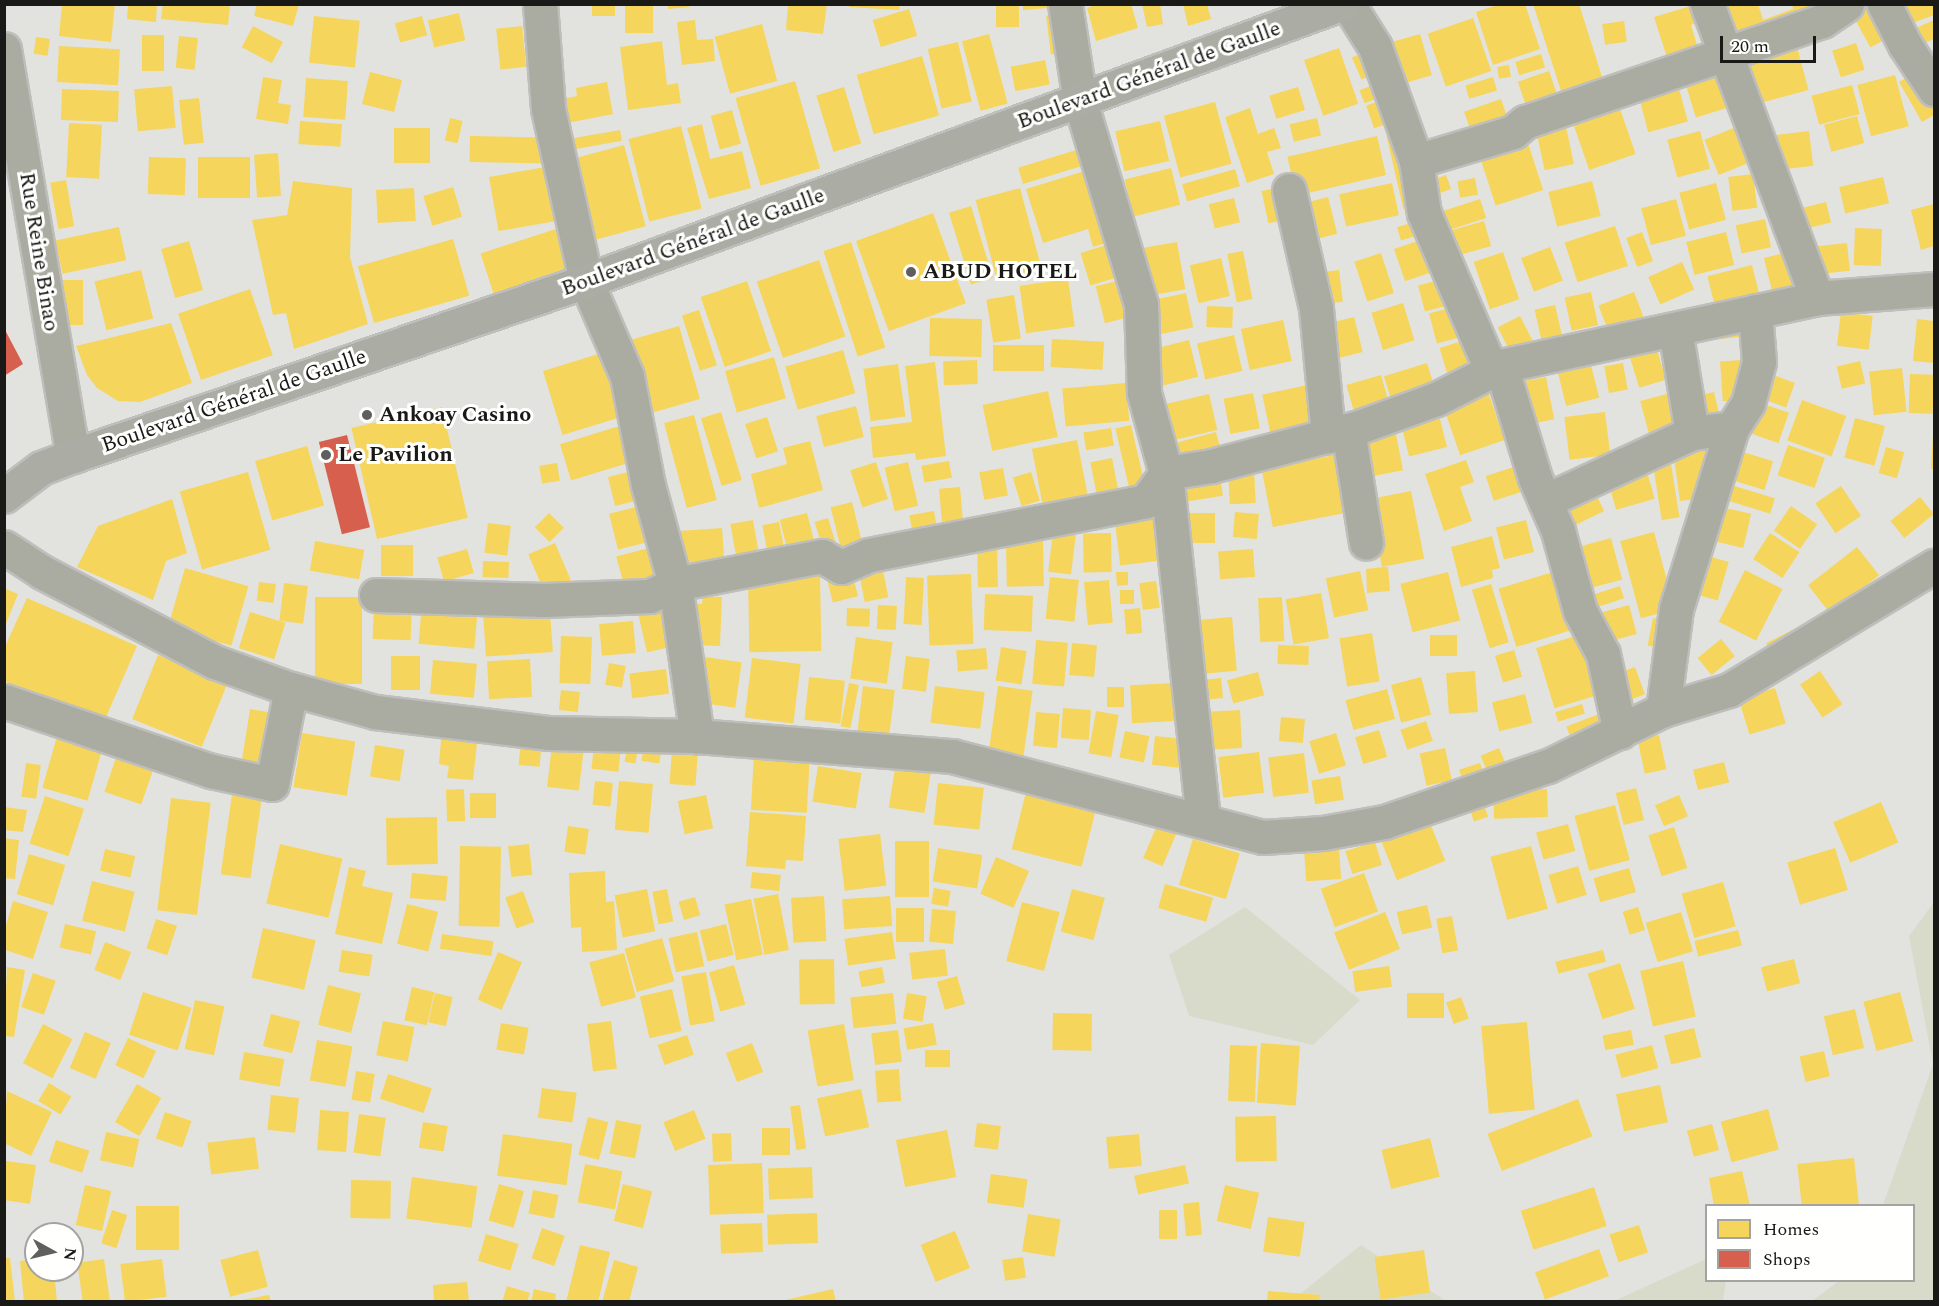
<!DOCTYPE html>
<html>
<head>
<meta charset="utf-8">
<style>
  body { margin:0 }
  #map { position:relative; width:1939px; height:1306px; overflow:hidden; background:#e2e3df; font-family:Spectral,serif }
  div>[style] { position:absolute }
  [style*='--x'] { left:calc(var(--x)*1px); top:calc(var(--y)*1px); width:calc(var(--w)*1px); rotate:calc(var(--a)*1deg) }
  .green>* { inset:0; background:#d8dbca }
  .homes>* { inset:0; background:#f6d55c; transform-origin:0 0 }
  .shops>* { inset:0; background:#d6604d; transform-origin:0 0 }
  .roads { filter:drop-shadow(2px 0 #bebebc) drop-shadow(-2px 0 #bebebc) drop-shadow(0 2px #bebebc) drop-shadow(0 -2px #bebebc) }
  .minor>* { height:33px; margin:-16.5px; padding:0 16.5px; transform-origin:16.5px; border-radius:16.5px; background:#aaaca1 }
  .major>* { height:33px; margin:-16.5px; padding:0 16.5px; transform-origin:16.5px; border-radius:16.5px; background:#abaca3 }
  .dots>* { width:16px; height:16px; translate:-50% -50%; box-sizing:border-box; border:3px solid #fffffe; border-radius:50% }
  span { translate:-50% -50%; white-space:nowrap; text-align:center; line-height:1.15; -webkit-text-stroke:6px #fffffe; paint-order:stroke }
  .street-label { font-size:22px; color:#191917 }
  .poi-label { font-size:22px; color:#191917; font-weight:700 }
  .left { translate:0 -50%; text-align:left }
  .frame { position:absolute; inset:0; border:6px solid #191917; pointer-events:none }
  .legend { position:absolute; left:1705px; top:1204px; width:210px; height:78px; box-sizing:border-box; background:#fffffe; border:2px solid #a3a3a2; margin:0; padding:8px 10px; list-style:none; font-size:18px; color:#191917 }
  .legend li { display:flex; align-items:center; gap:12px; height:30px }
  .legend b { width:30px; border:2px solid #a3a3a2 }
  .north { position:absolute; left:24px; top:1222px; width:60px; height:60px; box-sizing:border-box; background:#fffffe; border:2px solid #a3a3a2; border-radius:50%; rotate:98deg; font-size:16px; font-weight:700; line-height:24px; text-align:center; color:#191917 }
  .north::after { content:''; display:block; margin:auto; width:21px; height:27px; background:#5f605d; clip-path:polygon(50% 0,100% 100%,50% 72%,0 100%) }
  .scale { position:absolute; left:1720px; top:36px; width:96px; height:27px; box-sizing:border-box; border:3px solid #191917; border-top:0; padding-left:8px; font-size:18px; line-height:21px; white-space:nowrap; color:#191917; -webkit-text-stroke:4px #fffffe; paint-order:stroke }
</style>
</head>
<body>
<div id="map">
  <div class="green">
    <div style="clip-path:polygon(1934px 902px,1934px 1301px,1812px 1301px,1839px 1281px,1914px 1280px,1914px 1206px,1883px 1205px,1933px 1064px,1909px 936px)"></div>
    <div style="clip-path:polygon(1245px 907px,1360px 1000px,1313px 1045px,1189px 1016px,1169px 955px)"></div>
    <div style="clip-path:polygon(1361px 1245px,1446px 1301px,1290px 1302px)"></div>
    <div style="clip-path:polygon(1706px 1259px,1706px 1280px,1726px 1281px,1723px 1301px,1614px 1301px)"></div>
  </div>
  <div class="homes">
    <div style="clip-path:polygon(62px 4px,115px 4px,111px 42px,59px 36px)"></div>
    <div style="clip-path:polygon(128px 4px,157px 4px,156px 22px,127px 19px)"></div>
    <div style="clip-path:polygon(163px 4px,230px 4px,228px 25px,161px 19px)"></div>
    <div style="clip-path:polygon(257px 4px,299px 4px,293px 26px,254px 16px)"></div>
    <div style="left:592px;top:4px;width:23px;height:12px"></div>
    <div style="left:625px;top:4px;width:28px;height:29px"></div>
    <div style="clip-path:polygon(668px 4px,689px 4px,689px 7px,668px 9px)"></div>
    <div style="clip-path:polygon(788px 4px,827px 4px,823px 34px,786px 30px)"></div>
    <div style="clip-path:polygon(849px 4px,900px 4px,899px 10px,849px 7px)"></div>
    <div style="left:996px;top:4px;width:23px;height:23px"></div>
    <div style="clip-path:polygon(1023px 4px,1060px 4px,1060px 7px,1023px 10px)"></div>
    <div style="clip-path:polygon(1097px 4px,1131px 4px,1138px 28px,1096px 41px,1087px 8px)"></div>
    <div style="clip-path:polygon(1142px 4px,1160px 4px,1163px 24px,1147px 27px)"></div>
    <div style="clip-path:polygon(1183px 4px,1207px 4px,1211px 19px,1188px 26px)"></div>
    <div style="clip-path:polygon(1500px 4px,1525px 4px,1540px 49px,1493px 65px,1476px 12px)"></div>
    <div style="clip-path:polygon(1533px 4px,1579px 4px,1603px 80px,1562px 94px)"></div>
    <div style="clip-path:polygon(1720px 4px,1758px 4px,1763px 20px,1793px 9px,1792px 4px,1815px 4px,1820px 16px,1736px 48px)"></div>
    <div style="clip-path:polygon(1891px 4px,1934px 4px,1934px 15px,1899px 28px)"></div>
    <div style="clip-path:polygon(1694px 5px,1705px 20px,1691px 25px,1701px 58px,1670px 67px,1654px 17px)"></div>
    <div style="left:1871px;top:5px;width:37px;height:21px;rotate:61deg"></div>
    <div style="left:909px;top:9px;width:28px;height:38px;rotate:73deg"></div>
    <div style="left:459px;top:13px;width:28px;height:32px;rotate:77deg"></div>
    <div style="left:1061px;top:14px;width:39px;height:15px;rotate:83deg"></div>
    <div style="left:314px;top:16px;width:46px;height:47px;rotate:6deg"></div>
    <div style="left:422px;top:16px;width:20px;height:28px;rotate:75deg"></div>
    <div style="left:1473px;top:18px;width:56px;height:48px;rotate:71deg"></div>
    <div style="clip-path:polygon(695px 20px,697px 40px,713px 39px,715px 61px,682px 65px,677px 22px)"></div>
    <div style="clip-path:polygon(1934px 20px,1934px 39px,1915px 47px,1909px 31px)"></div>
    <div style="left:1624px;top:21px;width:21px;height:22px;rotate:82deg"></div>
    <div style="left:762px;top:24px;width:59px;height:49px;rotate:75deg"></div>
    <div style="left:253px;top:26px;width:34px;height:24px;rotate:28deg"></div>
    <div style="left:522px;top:26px;width:41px;height:26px;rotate:84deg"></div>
    <div style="left:989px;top:34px;width:72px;height:28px;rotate:75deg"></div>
    <div style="left:1420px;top:34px;width:43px;height:34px;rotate:74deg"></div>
    <div style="left:142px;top:35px;width:22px;height:36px"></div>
    <div style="left:179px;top:36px;width:19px;height:32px;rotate:6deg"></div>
    <div style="left:1794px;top:36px;width:56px;height:51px;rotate:75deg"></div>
    <div style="left:36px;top:37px;width:14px;height:17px;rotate:8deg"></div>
    <div style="clip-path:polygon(662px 41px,667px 85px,678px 83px,681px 103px,628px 110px,620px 47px)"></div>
    <div style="left:958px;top:42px;width:61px;height:31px;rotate:77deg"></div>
    <div style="left:1856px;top:43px;width:28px;height:25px;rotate:72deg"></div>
    <div style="left:59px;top:46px;width:61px;height:36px;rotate:3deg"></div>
    <div style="left:1339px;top:48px;width:59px;height:37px;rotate:71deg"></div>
    <div style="left:1371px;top:49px;width:24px;height:21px;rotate:66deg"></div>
    <div style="left:1541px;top:54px;width:14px;height:27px;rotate:73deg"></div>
    <div style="left:922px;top:56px;width:62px;height:68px;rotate:74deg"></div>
    <div style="left:1045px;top:60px;width:25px;height:35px;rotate:79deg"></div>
    <div style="left:1727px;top:62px;width:44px;height:46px;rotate:73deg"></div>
    <div style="left:1509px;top:65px;width:12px;height:12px;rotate:81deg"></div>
    <div style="left:1549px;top:71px;width:37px;height:33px;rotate:71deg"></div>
    <div style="clip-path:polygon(1918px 71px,1934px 100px,1934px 115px,1922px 122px,1899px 82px)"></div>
    <div style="left:370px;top:72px;width:33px;height:33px;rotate:14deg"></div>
    <div style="left:1895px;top:75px;width:53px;height:39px;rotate:75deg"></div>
    <div style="clip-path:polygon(263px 77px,282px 80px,278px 103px,291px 105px,288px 124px,256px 119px)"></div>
    <div style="left:1493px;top:77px;width:14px;height:29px;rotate:73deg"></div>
    <div style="left:306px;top:78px;width:42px;height:39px;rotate:4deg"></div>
    <div style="left:795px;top:81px;width:91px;height:62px;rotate:74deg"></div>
    <div style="left:1677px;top:81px;width:42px;height:41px;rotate:75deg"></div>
    <div style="clip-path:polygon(607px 82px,613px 114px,567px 123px,562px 99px,577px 96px,576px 88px)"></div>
    <div style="left:1381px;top:82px;width:14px;height:23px;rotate:69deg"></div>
    <div style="left:1852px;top:85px;width:30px;height:42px;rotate:75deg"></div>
    <div style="left:172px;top:86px;width:42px;height:38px;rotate:85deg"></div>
    <div style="left:844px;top:87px;width:59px;height:29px;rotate:73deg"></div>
    <div style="left:1298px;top:87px;width:24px;height:30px;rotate:73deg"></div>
    <div style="left:62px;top:89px;width:57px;height:31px;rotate:2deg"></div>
    <div style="left:199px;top:98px;width:45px;height:20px;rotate:84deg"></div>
    <div style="left:1388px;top:98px;width:24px;height:23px;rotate:71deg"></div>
    <div style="left:1501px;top:99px;width:31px;height:39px;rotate:71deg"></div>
    <div style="left:1215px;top:102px;width:64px;height:53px;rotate:75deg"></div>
    <div style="left:1618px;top:103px;width:54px;height:49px;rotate:71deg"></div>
    <div style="clip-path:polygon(1250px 108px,1258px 134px,1274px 128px,1281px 148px,1267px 152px,1274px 174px,1247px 183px,1225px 117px)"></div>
    <div style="left:732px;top:110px;width:35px;height:22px;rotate:75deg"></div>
    <div style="left:1857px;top:116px;width:28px;height:34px;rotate:75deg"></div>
    <div style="left:450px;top:118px;width:13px;height:23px;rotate:13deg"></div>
    <div style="left:1317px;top:118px;width:18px;height:28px;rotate:77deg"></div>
    <div style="left:300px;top:121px;width:42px;height:23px;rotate:4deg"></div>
    <div style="left:1160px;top:121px;width:41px;height:46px;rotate:77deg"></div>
    <div style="left:1565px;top:122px;width:43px;height:30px;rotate:78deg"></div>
    <div style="left:69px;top:123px;width:33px;height:54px;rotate:3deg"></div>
    <div style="clip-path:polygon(702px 124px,710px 159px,742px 151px,751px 188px,709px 199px,687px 128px)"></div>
    <div style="left:681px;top:126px;width:85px;height:54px;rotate:76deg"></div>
    <div style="left:1736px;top:127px;width:38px;height:34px;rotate:68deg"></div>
    <div style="left:394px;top:128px;width:36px;height:35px"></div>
    <div style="left:620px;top:130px;width:11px;height:51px;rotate:80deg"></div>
    <div style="left:1700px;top:131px;width:39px;height:34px;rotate:75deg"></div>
    <div style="left:1809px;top:131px;width:35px;height:42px;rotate:83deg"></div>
    <div style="left:1400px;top:132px;width:76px;height:14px;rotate:77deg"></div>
    <div style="left:1525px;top:134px;width:59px;height:50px;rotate:72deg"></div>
    <div style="left:470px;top:136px;width:80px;height:26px;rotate:1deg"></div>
    <div style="left:1377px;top:136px;width:40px;height:92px;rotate:77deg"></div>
    <div style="left:624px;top:145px;width:84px;height:57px;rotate:75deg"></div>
    <div style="left:1086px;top:147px;width:17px;height:71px;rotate:73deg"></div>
    <div style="left:278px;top:153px;width:43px;height:24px;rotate:86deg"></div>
    <div style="left:149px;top:157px;width:37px;height:37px;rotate:2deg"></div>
    <div style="left:198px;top:157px;width:52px;height:41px"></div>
    <div style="left:551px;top:166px;width:55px;height:63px;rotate:80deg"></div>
    <div style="left:1171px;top:168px;width:38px;height:48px;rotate:76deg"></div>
    <div style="clip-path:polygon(1091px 169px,1112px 241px,1093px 247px,1088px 229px,1043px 243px,1026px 189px)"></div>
    <div style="left:1235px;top:169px;width:18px;height:55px;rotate:74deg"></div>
    <div style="left:1753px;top:174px;width:34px;height:25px;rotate:83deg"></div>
    <div style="left:1446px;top:175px;width:15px;height:26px;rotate:70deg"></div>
    <div style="left:1883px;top:177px;width:27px;height:45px;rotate:77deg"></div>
    <div style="left:1475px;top:178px;width:17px;height:18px;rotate:80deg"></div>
    <div style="left:66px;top:180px;width:47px;height:16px;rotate:80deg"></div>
    <div style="clip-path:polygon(293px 181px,352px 188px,350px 257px,368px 324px,294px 349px,286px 313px,273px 315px,252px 220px,287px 215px)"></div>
    <div style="left:1592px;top:181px;width:36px;height:45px;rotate:76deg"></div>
    <div style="left:1392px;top:183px;width:33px;height:54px;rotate:78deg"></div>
    <div style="left:1716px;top:183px;width:38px;height:38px;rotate:75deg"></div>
    <div style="left:1285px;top:186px;width:33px;height:24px;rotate:78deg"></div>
    <div style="left:453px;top:187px;width:31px;height:31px;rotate:73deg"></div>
    <div style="left:414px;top:188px;width:33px;height:38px;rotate:87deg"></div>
    <div style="left:1020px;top:188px;width:83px;height:46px;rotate:75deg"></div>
    <div style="left:1328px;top:197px;width:38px;height:33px;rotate:76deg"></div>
    <div style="left:1234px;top:198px;width:25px;height:26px;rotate:76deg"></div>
    <div style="left:1480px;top:199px;width:20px;height:48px;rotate:72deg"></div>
    <div style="left:1676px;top:199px;width:38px;height:36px;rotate:75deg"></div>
    <div style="left:1826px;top:202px;width:21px;height:33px;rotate:76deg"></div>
    <div style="clip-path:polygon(1934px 204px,1934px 246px,1921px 250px,1911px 210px)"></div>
    <div style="left:971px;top:206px;width:75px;height:23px;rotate:73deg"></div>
    <div style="left:933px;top:213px;width:96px;height:82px;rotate:70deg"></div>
    <div style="left:1765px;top:219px;width:29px;height:30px;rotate:78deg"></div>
    <div style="left:1417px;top:221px;width:14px;height:21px;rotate:73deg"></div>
    <div style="left:1484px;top:221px;width:26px;height:34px;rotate:74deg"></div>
    <div style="left:568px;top:225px;width:44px;height:92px;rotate:72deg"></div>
    <div style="left:1615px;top:226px;width:42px;height:53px;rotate:72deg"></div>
    <div style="left:119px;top:227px;width:34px;height:65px;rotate:78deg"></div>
    <div style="left:1855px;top:228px;width:27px;height:37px;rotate:2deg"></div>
    <div style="left:1642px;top:232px;width:31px;height:17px;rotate:69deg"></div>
    <div style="left:1726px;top:232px;width:34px;height:41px;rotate:76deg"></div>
    <div style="left:1429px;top:237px;width:34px;height:37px;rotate:71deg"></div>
    <div style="left:453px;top:239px;width:59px;height:99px;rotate:74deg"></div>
    <div style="left:189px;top:241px;width:51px;height:29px;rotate:74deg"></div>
    <div style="left:851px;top:242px;width:111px;height:29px;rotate:72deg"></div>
    <div style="left:1177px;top:242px;width:48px;height:41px;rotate:80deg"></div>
    <div style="left:1113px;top:243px;width:34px;height:34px;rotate:73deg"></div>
    <div style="left:1847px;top:243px;width:28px;height:38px;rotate:84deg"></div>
    <div style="left:1550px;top:247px;width:36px;height:31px;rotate:69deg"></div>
    <div style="left:1243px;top:251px;width:49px;height:16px;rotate:79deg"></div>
    <div style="left:1792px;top:251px;width:36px;height:29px;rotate:76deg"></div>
    <div style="left:1503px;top:252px;width:50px;height:31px;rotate:71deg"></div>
    <div style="left:1381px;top:253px;width:42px;height:28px;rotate:72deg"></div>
    <div style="left:1221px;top:258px;width:39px;height:32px;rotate:77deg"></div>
    <div style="left:819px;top:260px;width:81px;height:66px;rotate:71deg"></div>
    <div style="left:1682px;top:262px;width:30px;height:37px;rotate:66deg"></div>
    <div style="left:1752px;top:265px;width:33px;height:46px;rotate:76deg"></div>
    <div style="left:141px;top:270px;width:50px;height:48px;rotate:76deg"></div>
    <div style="left:1339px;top:270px;width:32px;height:24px;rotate:83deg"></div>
    <div style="left:1446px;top:278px;width:27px;height:29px;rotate:75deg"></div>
    <div style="left:1068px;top:279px;width:48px;height:49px;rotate:82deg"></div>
    <div style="left:83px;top:280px;width:45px;height:24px;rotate:90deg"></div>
    <div style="left:1121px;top:280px;width:38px;height:26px;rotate:76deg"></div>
    <div style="left:747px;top:281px;width:74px;height:49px;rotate:71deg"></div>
    <div style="left:250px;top:289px;width:70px;height:76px;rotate:71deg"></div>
    <div style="left:1591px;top:292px;width:34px;height:27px;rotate:78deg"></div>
    <div style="left:1634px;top:292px;width:26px;height:38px;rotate:69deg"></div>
    <div style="left:1186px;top:293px;width:35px;height:36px;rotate:78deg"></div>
    <div style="left:1014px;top:295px;width:44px;height:28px;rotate:81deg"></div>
    <div style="left:1403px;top:303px;width:39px;height:33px;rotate:73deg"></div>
    <div style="left:1555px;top:305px;width:35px;height:21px;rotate:77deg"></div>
    <div style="left:1207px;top:306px;width:26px;height:21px;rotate:2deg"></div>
    <div style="left:1457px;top:306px;width:31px;height:29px;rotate:75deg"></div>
    <div style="left:699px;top:310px;width:58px;height:18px;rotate:72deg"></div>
    <div style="left:1841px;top:312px;width:32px;height:34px;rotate:7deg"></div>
    <div style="left:1520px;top:316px;width:31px;height:25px;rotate:63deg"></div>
    <div style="left:1354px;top:317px;width:36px;height:32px;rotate:76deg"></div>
    <div style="left:930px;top:318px;width:52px;height:38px;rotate:1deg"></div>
    <div style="left:1738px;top:318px;width:19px;height:47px;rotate:84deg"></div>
    <div style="clip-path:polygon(1917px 319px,1934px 321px,1934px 363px,1913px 361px)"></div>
    <div style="left:1283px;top:320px;width:42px;height:43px;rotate:78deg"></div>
    <div style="clip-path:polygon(171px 323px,192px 383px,140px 402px,118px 401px,97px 388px,87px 375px,76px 346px)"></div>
    <div style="left:679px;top:326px;width:76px;height:49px;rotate:74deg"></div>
    <div style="left:1234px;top:335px;width:37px;height:38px;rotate:77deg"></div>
    <div style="left:1472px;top:338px;width:34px;height:34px;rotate:73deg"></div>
    <div style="left:1052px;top:339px;width:52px;height:28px;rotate:3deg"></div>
    <div style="left:1189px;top:340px;width:38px;height:36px;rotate:76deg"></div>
    <div style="left:993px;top:345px;width:51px;height:26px"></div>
    <div style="left:843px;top:350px;width:45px;height:60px;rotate:74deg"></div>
    <div style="left:1657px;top:350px;width:31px;height:28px;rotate:73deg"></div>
    <div style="left:608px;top:351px;width:67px;height:68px;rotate:73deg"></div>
    <div style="left:774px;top:357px;width:43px;height:51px;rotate:74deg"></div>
    <div style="left:977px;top:360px;width:24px;height:34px;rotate:88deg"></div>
    <div style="left:1741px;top:360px;width:40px;height:21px;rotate:86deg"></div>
    <div style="left:1590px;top:361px;width:38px;height:34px;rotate:76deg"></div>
    <div style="left:1860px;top:361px;width:23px;height:24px;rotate:77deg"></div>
    <div style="clip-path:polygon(935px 362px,946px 456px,916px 460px,915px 453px,873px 458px,870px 427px,912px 422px,905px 366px)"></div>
    <div style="left:1427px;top:363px;width:31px;height:45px;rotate:73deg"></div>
    <div style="left:1623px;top:363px;width:27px;height:19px;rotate:80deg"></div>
    <div style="left:898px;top:364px;width:53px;height:35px;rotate:82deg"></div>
    <div style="left:1902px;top:368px;width:44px;height:33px;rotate:84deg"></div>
    <div style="left:1762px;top:371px;width:35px;height:26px;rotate:20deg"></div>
    <div style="left:1910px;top:374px;width:24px;height:39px;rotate:2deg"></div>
    <div style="left:1381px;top:375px;width:35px;height:36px;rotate:74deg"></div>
    <div style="left:1546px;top:377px;width:43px;height:30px;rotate:79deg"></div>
    <div style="left:1126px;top:383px;width:38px;height:64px;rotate:85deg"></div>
    <div style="left:1317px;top:383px;width:42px;height:56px;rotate:78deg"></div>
    <div style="left:1487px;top:389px;width:54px;height:47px;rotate:71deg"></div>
    <div style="left:1048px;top:391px;width:47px;height:67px;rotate:78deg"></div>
    <div style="left:1674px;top:392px;width:39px;height:35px;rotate:75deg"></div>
    <div style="left:1714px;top:392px;width:28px;height:26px;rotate:77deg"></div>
    <div style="left:1253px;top:393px;width:36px;height:30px;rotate:79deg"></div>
    <div style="left:1209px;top:394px;width:37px;height:53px;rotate:77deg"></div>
    <div style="left:1752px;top:400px;width:39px;height:32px;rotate:19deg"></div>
    <div style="left:1802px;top:400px;width:47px;height:43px;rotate:20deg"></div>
    <div style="left:856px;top:406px;width:32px;height:41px;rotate:76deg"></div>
    <div style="left:442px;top:407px;width:114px;height:93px;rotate:77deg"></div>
    <div style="left:721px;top:412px;width:71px;height:21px;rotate:73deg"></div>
    <div style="left:1605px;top:412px;width:43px;height:41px;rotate:83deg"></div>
    <div style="left:694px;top:415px;width:88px;height:31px;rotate:75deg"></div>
    <div style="left:1439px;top:415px;width:33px;height:39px;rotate:76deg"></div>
    <div style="left:767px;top:417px;width:36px;height:23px;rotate:72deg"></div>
    <div style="left:1855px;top:418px;width:31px;height:41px;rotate:15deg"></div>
    <div style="left:626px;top:424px;width:38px;height:69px;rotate:73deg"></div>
    <div style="left:1131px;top:425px;width:65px;height:16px;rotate:77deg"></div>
    <div style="left:1111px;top:428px;width:18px;height:28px;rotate:81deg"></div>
    <div style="left:1395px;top:429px;width:42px;height:35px;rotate:79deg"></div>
    <div style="left:1216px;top:432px;width:24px;height:48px;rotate:75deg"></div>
    <div style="clip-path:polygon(1933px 434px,1934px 434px,1934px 469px,1931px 469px)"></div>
    <div style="left:1077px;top:440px;width:61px;height:46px;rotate:79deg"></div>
    <div style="clip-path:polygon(810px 441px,823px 490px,759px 508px,751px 474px,787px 464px,783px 448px)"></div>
    <div style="left:1788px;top:445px;width:39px;height:32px;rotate:19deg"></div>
    <div style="left:307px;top:446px;width:62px;height:54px;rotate:74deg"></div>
    <div style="clip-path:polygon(1715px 446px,1706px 498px,1680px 501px,1673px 451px)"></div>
    <div style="left:1886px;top:447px;width:19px;height:27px;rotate:16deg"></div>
    <div style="left:1733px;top:449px;width:42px;height:30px;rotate:17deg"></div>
    <div style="left:1669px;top:451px;width:67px;height:18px;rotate:81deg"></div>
    <div style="left:1344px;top:453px;width:59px;height:84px;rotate:79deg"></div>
    <div style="left:1112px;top:458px;width:37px;height:22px;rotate:79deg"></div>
    <div style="clip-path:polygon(1466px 460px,1474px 482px,1460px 487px,1472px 521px,1444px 531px,1425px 474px)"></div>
    <div style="left:949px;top:461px;width:17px;height:28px;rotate:80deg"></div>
    <div style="left:876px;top:462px;width:39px;height:27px;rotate:72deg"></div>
    <div style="left:908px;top:462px;width:45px;height:24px;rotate:77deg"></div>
    <div style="left:557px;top:463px;width:18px;height:18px;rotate:81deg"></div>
    <div style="left:1520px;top:465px;width:26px;height:36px;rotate:72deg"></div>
    <div style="left:1645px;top:465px;width:35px;height:40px;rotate:74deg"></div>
    <div style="left:1003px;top:468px;width:28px;height:24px;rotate:80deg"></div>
    <div style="left:636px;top:470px;width:30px;height:29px;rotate:76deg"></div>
    <div style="left:1254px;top:470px;width:33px;height:26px;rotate:87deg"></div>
    <div style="left:1219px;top:471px;width:25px;height:51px;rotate:81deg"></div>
    <div style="left:248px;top:472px;width:81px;height:71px;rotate:74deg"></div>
    <div style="left:1031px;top:472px;width:30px;height:19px;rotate:73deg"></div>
    <div style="left:1591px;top:484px;width:30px;height:36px;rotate:64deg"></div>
    <div style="left:1728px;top:484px;width:49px;height:16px;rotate:17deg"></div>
    <div style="left:1841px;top:486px;width:36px;height:31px;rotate:56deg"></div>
    <div style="left:960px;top:487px;width:33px;height:21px;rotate:85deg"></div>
    <div style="left:1411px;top:491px;width:69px;height:43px;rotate:79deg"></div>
    <div style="left:1920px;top:497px;width:22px;height:38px;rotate:51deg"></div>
    <div style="clip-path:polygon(172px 499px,187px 553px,166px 561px,153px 600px,77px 567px,98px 526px)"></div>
    <div style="left:852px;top:502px;width:53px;height:22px;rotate:76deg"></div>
    <div style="left:644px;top:505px;width:37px;height:36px;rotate:76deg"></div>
    <div style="left:1717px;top:506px;width:35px;height:35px;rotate:13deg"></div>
    <div style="left:1791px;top:506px;width:32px;height:30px;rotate:35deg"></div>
    <div style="left:934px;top:511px;width:22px;height:25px;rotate:80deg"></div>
    <div style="left:1153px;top:512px;width:49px;height:39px;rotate:83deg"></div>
    <div style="left:1235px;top:512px;width:24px;height:25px;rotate:5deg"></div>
    <div style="left:549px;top:513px;width:21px;height:20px;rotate:45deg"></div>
    <div style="left:807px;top:513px;width:41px;height:28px;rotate:76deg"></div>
    <div style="left:1185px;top:513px;width:30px;height:30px"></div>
    <div style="left:828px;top:518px;width:34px;height:14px;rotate:73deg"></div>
    <div style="left:753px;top:520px;width:39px;height:23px;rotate:80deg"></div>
    <div style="left:1526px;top:520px;width:33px;height:31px;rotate:76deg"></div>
    <div style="left:779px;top:522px;width:36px;height:17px;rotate:79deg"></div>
    <div style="left:488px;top:523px;width:23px;height:30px;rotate:7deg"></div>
    <div style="left:722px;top:528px;width:44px;height:43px;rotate:86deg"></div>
    <div style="left:1053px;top:532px;width:23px;height:40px;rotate:7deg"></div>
    <div style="left:1654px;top:532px;width:80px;height:35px;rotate:75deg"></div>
    <div style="left:1111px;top:533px;width:39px;height:28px;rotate:89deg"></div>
    <div style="left:1770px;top:533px;width:35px;height:31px;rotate:33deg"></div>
    <div style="left:997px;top:536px;width:51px;height:20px;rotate:89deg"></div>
    <div style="clip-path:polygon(1492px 536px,1500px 568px,1492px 570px,1493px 578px,1461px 587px,1451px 547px)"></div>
    <div style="left:1611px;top:538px;width:43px;height:46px;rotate:75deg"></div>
    <div style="left:315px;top:541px;width:50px;height:30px;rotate:10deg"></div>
    <div style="left:1043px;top:541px;width:45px;height:37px;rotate:89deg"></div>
    <div style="left:555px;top:543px;width:44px;height:29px;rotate:67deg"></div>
    <div style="left:413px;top:545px;width:31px;height:32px;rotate:90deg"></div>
    <div style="left:652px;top:547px;width:30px;height:37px;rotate:75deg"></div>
    <div style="left:1857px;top:547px;width:36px;height:62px;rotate:52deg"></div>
    <div style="left:467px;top:549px;width:25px;height:31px;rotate:74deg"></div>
    <div style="left:1253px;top:549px;width:28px;height:35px;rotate:86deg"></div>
    <div style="left:1697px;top:553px;width:33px;height:40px;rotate:16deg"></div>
    <div style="left:881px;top:560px;width:38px;height:24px;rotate:79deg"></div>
    <div style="left:483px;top:561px;width:26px;height:16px;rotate:2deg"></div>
    <div style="clip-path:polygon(1384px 567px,1388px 567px,1390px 591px,1367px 593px,1366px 569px)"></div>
    <div style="left:185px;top:568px;width:66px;height:62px;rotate:16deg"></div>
    <div style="left:851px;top:568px;width:29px;height:26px;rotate:76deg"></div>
    <div style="left:1745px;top:570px;width:42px;height:58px;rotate:27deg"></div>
    <div style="left:1360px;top:571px;width:40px;height:35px;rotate:78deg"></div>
    <div style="clip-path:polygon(1116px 572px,1128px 572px,1128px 585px,1117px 586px)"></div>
    <div style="left:1448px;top:572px;width:50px;height:49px;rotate:76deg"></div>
    <div style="left:1553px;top:572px;width:61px;height:57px;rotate:73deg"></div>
    <div style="left:820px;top:574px;width:77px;height:72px;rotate:89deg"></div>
    <div style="left:971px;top:574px;width:70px;height:44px;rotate:88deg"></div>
    <div style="left:906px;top:577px;width:18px;height:47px;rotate:3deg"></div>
    <div style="left:1050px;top:577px;width:29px;height:42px;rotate:6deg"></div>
    <div style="left:1109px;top:580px;width:43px;height:25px;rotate:85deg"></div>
    <div style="left:1156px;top:581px;width:27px;height:17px;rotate:82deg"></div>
    <div style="left:259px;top:582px;width:17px;height:19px;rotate:7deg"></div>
    <div style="left:284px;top:583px;width:24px;height:38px;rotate:7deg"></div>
    <div style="left:1491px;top:584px;width:61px;height:20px;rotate:73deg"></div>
    <div style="left:1620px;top:586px;width:13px;height:40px;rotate:72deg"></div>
    <div style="clip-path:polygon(4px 588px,18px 594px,5px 626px,4px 626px)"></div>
    <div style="left:1120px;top:590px;width:14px;height:14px"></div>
    <div style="left:1321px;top:593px;width:46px;height:36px;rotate:80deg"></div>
    <div style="left:985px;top:594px;width:48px;height:36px;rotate:2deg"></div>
    <div style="clip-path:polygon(703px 596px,722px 597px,720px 646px,692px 645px,693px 603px,702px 604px)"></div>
    <div style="left:315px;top:597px;width:47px;height:87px"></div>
    <div style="left:1282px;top:597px;width:44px;height:24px;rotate:87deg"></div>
    <div style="clip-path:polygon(27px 598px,137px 646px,103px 724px,4px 681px,4px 649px)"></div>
    <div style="left:374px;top:600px;width:38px;height:39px;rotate:2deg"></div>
    <div style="left:422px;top:604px;width:56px;height:40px;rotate:5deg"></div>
    <div style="left:878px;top:605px;width:19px;height:24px;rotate:3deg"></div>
    <div style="left:1629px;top:605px;width:30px;height:28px;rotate:75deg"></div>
    <div style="left:847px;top:608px;width:23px;height:18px;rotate:2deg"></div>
    <div style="left:1140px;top:608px;width:25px;height:16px;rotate:85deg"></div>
    <div style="left:666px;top:610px;width:37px;height:28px;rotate:77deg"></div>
    <div style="left:550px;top:611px;width:41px;height:67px;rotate:86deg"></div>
    <div style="left:250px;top:612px;width:37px;height:38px;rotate:17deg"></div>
    <div style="left:1232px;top:617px;width:54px;height:42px;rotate:85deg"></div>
    <div style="left:1653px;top:618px;width:16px;height:28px;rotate:11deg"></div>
    <div style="left:633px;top:621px;width:32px;height:34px;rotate:85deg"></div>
    <div style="left:1808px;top:622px;width:16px;height:47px;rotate:63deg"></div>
    <div style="left:1372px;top:633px;width:49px;height:33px;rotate:81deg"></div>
    <div style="left:1582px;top:634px;width:63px;height:48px;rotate:73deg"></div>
    <div style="left:1430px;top:635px;width:27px;height:21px"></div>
    <div style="left:561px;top:636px;width:31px;height:47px;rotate:2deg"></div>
    <div style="left:856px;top:637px;width:37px;height:42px;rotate:8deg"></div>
    <div style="left:1721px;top:639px;width:22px;height:30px;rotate:51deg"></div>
    <div style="left:1036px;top:640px;width:32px;height:44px;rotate:5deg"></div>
    <div style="left:1072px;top:643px;width:25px;height:32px;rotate:5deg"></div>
    <div style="left:1278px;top:645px;width:31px;height:19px;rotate:2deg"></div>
    <div style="left:1001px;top:647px;width:26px;height:34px;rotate:9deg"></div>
    <div style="left:986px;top:648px;width:21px;height:30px;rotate:85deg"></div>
    <div style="left:1514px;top:650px;width:28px;height:20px;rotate:73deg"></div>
    <div style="left:158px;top:655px;width:75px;height:69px;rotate:22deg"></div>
    <div style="left:391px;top:656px;width:29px;height:34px"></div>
    <div style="left:906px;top:656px;width:24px;height:33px;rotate:7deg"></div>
    <div style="left:705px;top:657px;width:37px;height:46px;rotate:8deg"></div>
    <div style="left:752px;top:658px;width:49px;height:60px;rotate:7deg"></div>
    <div style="left:530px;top:659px;width:38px;height:43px;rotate:87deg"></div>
    <div style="left:433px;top:660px;width:44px;height:34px;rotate:5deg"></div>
    <div style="left:609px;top:663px;width:17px;height:22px;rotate:10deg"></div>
    <div style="left:1635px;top:667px;width:29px;height:26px;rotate:70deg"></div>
    <div style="left:666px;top:669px;width:25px;height:37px;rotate:83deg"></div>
    <div style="left:1475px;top:671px;width:41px;height:29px;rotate:86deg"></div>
    <div style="left:1820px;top:671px;width:40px;height:24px;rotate:56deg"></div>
    <div style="left:1258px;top:672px;width:24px;height:32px;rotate:75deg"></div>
    <div style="left:809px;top:677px;width:36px;height:43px;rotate:6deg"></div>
    <div style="left:1421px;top:677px;width:39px;height:31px;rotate:75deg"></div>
    <div style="left:1221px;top:678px;width:20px;height:27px;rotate:84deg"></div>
    <div style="left:849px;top:683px;width:10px;height:44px;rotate:11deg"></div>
    <div style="left:1174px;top:683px;width:38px;height:44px;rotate:87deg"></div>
    <div style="left:863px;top:686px;width:32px;height:46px;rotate:7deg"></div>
    <div style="left:935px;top:686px;width:50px;height:37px;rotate:7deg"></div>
    <div style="left:998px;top:686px;width:35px;height:71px;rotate:8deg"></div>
    <div style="left:1107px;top:687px;width:17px;height:20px"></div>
    <div style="left:1775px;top:688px;width:37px;height:38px;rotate:73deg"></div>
    <div style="left:1387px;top:689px;width:31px;height:43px;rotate:75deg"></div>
    <div style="left:561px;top:690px;width:19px;height:20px;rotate:6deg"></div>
    <div style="left:1525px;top:694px;width:30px;height:34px;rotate:76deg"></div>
    <div style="left:1582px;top:704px;width:10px;height:28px;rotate:73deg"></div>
    <div style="left:1063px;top:708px;width:28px;height:30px;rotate:4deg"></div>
    <div style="left:250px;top:709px;width:25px;height:64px;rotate:9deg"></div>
    <div style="left:1240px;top:710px;width:38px;height:42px;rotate:87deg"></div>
    <div style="left:1096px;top:711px;width:23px;height:43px;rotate:10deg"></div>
    <div style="left:1036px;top:712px;width:24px;height:34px;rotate:5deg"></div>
    <div style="left:1599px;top:714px;width:14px;height:35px;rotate:69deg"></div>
    <div style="left:1281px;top:717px;width:24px;height:24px;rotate:5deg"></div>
    <div style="left:1426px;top:721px;width:21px;height:27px;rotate:71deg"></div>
    <div style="clip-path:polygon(442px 729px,478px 734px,473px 780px,447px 778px,449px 766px,439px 764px)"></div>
    <div style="left:1379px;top:730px;width:28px;height:25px;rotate:73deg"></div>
    <div style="left:1125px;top:731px;width:25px;height:27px;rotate:12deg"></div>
    <div style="left:58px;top:733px;width:47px;height:57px;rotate:16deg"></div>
    <div style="left:302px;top:733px;width:54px;height:55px;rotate:9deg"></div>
    <div style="left:1336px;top:733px;width:34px;height:28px;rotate:73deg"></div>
    <div style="left:1659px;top:735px;width:35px;height:22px;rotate:78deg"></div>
    <div style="left:1155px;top:736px;width:27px;height:29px;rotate:6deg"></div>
    <div style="left:521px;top:738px;width:21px;height:27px;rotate:5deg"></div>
    <div style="left:628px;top:742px;width:11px;height:20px;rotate:10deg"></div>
    <div style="left:375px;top:745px;width:30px;height:32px;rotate:9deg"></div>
    <div style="left:594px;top:745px;width:27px;height:24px;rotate:6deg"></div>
    <div style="left:644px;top:745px;width:18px;height:16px;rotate:9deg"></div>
    <div style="left:552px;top:746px;width:32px;height:41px;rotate:7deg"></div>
    <div style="left:1445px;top:748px;width:33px;height:26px;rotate:78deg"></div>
    <div style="left:1499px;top:748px;width:30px;height:20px;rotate:67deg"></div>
    <div style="left:672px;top:749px;width:26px;height:35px;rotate:4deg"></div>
    <div style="left:754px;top:751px;width:56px;height:59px;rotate:3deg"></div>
    <div style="left:118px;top:752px;width:39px;height:42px;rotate:19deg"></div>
    <div style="left:1259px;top:752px;width:41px;height:41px;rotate:83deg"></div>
    <div style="left:1304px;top:753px;width:40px;height:36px;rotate:83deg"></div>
    <div style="left:896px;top:762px;width:36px;height:46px;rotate:9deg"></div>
    <div style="left:1724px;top:762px;width:21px;height:32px;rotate:76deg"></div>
    <div style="left:26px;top:763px;width:15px;height:34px;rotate:8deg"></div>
    <div style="left:1480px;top:763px;width:22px;height:22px;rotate:72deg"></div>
    <div style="left:818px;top:766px;width:44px;height:36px;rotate:9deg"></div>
    <div style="left:1340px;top:776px;width:24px;height:29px;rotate:81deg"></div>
    <div style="left:595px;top:781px;width:18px;height:24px;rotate:6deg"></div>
    <div style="left:619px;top:781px;width:34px;height:49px;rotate:5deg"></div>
    <div style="left:938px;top:783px;width:46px;height:42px;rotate:6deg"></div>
    <div style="left:233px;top:787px;width:30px;height:88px;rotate:8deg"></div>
    <div style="left:1636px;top:788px;width:33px;height:21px;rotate:76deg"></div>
    <div style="left:464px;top:789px;width:32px;height:18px;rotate:88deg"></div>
    <div style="left:1547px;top:789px;width:28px;height:54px;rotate:88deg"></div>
    <div style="left:1026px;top:792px;width:72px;height:59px;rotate:14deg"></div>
    <div style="left:470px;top:793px;width:26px;height:25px"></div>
    <div style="left:706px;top:795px;width:34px;height:29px;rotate:78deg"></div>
    <div style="left:1481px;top:795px;width:23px;height:15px;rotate:72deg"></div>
    <div style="left:1679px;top:795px;width:23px;height:26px;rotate:67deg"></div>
    <div style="left:45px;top:796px;width:41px;height:50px;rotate:18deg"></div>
    <div style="left:171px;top:798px;width:40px;height:113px;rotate:7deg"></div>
    <div style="left:1881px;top:802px;width:44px;height:52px;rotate:67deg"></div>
    <div style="left:1615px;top:805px;width:57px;height:42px;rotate:75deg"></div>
    <div style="clip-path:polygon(4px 807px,27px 810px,23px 832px,4px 830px)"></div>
    <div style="clip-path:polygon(750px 812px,806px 816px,803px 861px,786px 860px,785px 869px,746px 866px)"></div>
    <div style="left:437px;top:817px;width:47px;height:51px;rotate:89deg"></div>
    <div style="left:1428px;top:818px;width:46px;height:52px;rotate:68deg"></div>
    <div style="left:1158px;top:823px;width:21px;height:38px;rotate:23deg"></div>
    <div style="left:1568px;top:824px;width:28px;height:33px;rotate:75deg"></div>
    <div style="left:568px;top:826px;width:21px;height:26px;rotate:8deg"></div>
    <div style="left:1674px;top:827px;width:43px;height:27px;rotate:72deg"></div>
    <div style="left:880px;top:834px;width:52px;height:42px;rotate:83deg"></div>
    <div style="clip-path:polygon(4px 838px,19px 840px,15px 879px,4px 878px)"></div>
    <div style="left:1193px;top:839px;width:49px;height:48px;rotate:17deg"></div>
    <div style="left:895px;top:841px;width:34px;height:56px"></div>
    <div style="left:1375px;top:842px;width:24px;height:31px;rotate:73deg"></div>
    <div style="left:280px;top:844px;width:64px;height:61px;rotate:13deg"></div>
    <div style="left:529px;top:844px;width:31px;height:21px;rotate:84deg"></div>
    <div style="left:460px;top:846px;width:41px;height:80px;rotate:1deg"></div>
    <div style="left:1531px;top:846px;width:65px;height:42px;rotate:75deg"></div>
    <div style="left:938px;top:848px;width:45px;height:34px;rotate:9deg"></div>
    <div style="left:1339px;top:848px;width:31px;height:35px;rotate:86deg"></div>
    <div style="left:1835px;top:848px;width:44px;height:50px;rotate:73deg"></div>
    <div style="left:105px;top:849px;width:31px;height:22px;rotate:13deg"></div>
    <div style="left:29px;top:854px;width:38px;height:42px;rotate:17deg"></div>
    <div style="left:996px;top:857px;width:36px;height:40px;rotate:23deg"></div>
    <div style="left:1578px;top:866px;width:30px;height:31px;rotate:73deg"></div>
    <div style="clip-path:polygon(349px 867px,366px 871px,362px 886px,393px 893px,382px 944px,335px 934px)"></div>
    <div style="left:1629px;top:868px;width:25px;height:37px;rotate:74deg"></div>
    <div style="clip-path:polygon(605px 871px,606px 902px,614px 901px,617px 950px,582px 952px,581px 927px,571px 928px,569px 873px)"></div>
    <div style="left:752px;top:872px;width:29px;height:16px;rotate:6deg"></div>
    <div style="left:412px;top:873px;width:36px;height:25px;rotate:5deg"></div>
    <div style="left:1364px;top:873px;width:41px;height:46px;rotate:70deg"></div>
    <div style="left:92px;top:881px;width:44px;height:41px;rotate:14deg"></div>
    <div style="left:1723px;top:882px;width:46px;height:43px;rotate:74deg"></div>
    <div style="left:1165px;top:884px;width:50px;height:25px;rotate:16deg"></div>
    <div style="left:934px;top:888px;width:17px;height:16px;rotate:10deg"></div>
    <div style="left:647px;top:889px;width:43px;height:33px;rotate:79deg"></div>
    <div style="left:667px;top:889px;width:33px;height:15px;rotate:79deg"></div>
    <div style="left:1072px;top:889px;width:34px;height:44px;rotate:15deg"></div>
    <div style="left:523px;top:891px;width:33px;height:19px;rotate:70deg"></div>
    <div style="left:778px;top:894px;width:57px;height:25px;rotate:79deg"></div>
    <div style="left:824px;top:896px;width:45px;height:33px;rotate:87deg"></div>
    <div style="left:890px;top:896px;width:30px;height:48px;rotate:86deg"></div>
    <div style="left:695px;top:897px;width:19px;height:17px;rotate:74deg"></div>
    <div style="left:751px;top:899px;width:57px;height:27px;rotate:78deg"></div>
    <div style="clip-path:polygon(13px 901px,48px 912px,33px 959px,5px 950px,5px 929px)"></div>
    <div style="left:1022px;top:902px;width:39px;height:61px;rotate:15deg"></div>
    <div style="left:407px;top:904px;width:32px;height:41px;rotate:14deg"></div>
    <div style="left:1427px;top:905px;width:23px;height:31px;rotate:77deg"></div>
    <div style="left:1638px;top:907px;width:24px;height:16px;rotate:73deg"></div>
    <div style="left:896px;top:908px;width:28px;height:34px"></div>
    <div style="left:932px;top:909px;width:24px;height:33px;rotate:5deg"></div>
    <div style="left:1385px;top:912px;width:40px;height:55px;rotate:68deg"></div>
    <div style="left:1681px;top:912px;width:41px;height:37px;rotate:73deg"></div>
    <div style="left:1452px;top:916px;width:35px;height:16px;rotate:80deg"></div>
    <div style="left:156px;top:919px;width:22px;height:31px;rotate:18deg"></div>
    <div style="left:65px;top:924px;width:32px;height:24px;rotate:13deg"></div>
    <div style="left:726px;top:924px;width:32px;height:27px;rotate:76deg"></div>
    <div style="left:263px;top:928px;width:54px;height:51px;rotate:13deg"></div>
    <div style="left:1738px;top:930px;width:16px;height:45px;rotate:76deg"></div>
    <div style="left:697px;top:932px;width:35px;height:29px;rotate:78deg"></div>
    <div style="left:892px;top:932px;width:27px;height:48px;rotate:82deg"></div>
    <div style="left:442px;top:934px;width:52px;height:15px;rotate:8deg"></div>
    <div style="left:662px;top:938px;width:45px;height:39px;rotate:74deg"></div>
    <div style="left:105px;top:942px;width:28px;height:30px;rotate:21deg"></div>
    <div style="left:945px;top:949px;width:27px;height:36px;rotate:84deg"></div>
    <div style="left:342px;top:950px;width:31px;height:22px;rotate:9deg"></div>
    <div style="left:1603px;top:950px;width:12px;height:49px;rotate:76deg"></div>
    <div style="left:498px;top:952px;width:26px;height:52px;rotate:23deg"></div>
    <div style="left:624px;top:953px;width:46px;height:36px;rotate:75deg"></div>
    <div style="left:834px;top:959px;width:45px;height:35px;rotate:89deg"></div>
    <div style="left:1794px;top:959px;width:25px;height:34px;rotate:76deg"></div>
    <div style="left:1683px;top:961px;width:57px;height:44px;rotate:77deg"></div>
    <div style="left:1620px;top:963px;width:48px;height:34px;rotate:72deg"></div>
    <div style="left:734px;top:965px;width:41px;height:26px;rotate:74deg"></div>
    <div style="left:1389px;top:966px;width:21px;height:37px;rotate:82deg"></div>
    <div style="clip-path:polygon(7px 967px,25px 970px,14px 1037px,4px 1036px)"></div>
    <div style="left:882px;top:967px;width:16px;height:24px;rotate:79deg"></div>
    <div style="left:706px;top:972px;width:50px;height:25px;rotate:80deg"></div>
    <div style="left:33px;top:973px;width:24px;height:36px;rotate:19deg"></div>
    <div style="left:957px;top:976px;width:29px;height:21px;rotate:74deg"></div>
    <div style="left:328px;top:985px;width:34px;height:41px;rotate:14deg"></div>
    <div style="left:412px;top:987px;width:23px;height:34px;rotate:13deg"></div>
    <div style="left:672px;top:989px;width:43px;height:33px;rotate:77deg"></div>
    <div style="left:143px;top:992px;width:51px;height:45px;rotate:18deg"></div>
    <div style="left:1900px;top:992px;width:51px;height:38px;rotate:75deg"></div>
    <div style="left:435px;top:993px;width:18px;height:30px;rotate:13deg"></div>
    <div style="left:893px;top:993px;width:31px;height:43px;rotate:84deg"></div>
    <div style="left:907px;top:993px;width:20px;height:26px;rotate:9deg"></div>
    <div style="left:1407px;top:993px;width:37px;height:25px"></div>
    <div style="left:1461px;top:997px;width:23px;height:16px;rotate:70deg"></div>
    <div style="left:195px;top:1000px;width:30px;height:50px;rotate:12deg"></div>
    <div style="left:1855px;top:1009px;width:40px;height:32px;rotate:77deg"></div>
    <div style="left:1053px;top:1013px;width:39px;height:37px;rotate:1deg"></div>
    <div style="left:271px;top:1014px;width:30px;height:33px;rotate:14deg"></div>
    <div style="left:383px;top:1021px;width:32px;height:35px;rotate:11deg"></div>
    <div style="left:611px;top:1021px;width:48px;height:24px;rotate:83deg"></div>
    <div style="left:1527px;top:1022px;width:88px;height:46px;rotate:85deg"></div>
    <div style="left:501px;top:1023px;width:28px;height:27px;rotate:10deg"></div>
    <div style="left:933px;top:1023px;width:22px;height:30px;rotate:80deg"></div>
    <div style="left:43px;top:1024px;width:33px;height:44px;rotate:27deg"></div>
    <div style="left:844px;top:1024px;width:57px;height:37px;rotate:80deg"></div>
    <div style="left:1694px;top:1028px;width:30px;height:31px;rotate:76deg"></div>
    <div style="left:898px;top:1030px;width:32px;height:27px;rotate:83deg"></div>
    <div style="left:1631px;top:1030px;width:15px;height:29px;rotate:79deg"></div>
    <div style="left:85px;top:1032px;width:28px;height:39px;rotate:23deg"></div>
    <div style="left:687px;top:1035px;width:21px;height:31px;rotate:71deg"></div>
    <div style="left:128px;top:1038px;width:31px;height:30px;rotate:25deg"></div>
    <div style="left:317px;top:1040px;width:36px;height:41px;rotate:10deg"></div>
    <div style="left:752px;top:1043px;width:31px;height:28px;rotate:69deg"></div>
    <div style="left:1261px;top:1043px;width:39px;height:60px;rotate:4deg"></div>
    <div style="left:1230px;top:1045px;width:27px;height:56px;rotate:2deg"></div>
    <div style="left:1652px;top:1045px;width:24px;height:38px;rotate:75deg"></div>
    <div style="left:950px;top:1050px;width:17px;height:25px;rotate:90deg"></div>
    <div style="left:1824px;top:1051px;width:26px;height:25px;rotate:77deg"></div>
    <div style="left:244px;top:1052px;width:41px;height:28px;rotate:10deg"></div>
    <div style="left:899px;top:1069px;width:32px;height:24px;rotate:86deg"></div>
    <div style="left:356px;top:1071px;width:19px;height:29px;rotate:9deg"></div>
    <div style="left:388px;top:1074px;width:46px;height:26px;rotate:18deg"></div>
    <div style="left:49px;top:1083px;width:26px;height:21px;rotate:31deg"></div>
    <div style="left:137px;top:1084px;width:28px;height:44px;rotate:30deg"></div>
    <div style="left:1660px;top:1085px;width:38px;height:45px;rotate:78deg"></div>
    <div style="left:542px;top:1088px;width:35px;height:30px;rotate:8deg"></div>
    <div style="left:861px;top:1089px;width:39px;height:45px;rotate:78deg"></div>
    <div style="clip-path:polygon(7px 1091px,52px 1112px,31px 1156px,4px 1143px)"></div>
    <div style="left:271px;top:1095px;width:28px;height:35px;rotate:6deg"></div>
    <div style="left:1578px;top:1099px;width:40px;height:97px;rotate:69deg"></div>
    <div style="left:800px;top:1105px;width:44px;height:10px;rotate:82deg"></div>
    <div style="left:1768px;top:1109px;width:42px;height:49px;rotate:75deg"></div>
    <div style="left:320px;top:1110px;width:29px;height:40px;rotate:4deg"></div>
    <div style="left:694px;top:1110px;width:31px;height:33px;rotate:68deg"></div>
    <div style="left:165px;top:1112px;width:28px;height:28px;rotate:19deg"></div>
    <div style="left:359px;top:1114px;width:27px;height:39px;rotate:8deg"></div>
    <div style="left:1276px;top:1116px;width:45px;height:41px;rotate:89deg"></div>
    <div style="left:588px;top:1117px;width:21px;height:39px;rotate:14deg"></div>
    <div style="left:616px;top:1120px;width:26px;height:34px;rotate:11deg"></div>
    <div style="left:423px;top:1122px;width:25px;height:26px;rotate:9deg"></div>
    <div style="left:977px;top:1123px;width:24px;height:24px;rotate:7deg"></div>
    <div style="left:1712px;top:1124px;width:27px;height:26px;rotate:75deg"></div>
    <div style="left:762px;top:1128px;width:28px;height:27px"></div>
    <div style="left:947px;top:1130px;width:48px;height:52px;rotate:79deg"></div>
    <div style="left:106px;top:1132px;width:34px;height:29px;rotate:12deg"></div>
    <div style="left:731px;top:1133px;width:28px;height:19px;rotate:88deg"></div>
    <div style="left:503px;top:1134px;width:70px;height:42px;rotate:8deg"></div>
    <div style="left:1139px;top:1134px;width:32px;height:33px;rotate:85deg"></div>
    <div style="left:255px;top:1137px;width:32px;height:48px;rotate:83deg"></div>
    <div style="left:1430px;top:1138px;width:40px;height:50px;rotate:76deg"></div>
    <div style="left:56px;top:1140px;width:35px;height:23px;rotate:18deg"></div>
    <div style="left:1854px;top:1158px;width:48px;height:57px;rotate:84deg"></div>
    <div style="clip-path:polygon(6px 1161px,36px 1165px,30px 1204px,4px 1200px)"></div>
    <div style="left:762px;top:1163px;width:50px;height:54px;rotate:88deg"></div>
    <div style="left:585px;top:1164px;width:38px;height:39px;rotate:11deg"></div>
    <div style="left:1185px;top:1165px;width:19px;height:52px;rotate:78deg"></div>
    <div style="left:812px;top:1167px;width:31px;height:44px;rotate:88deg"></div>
    <div style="clip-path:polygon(1742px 1171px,1750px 1206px,1714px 1206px,1709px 1178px)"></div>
    <div style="left:991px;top:1174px;width:37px;height:29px;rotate:8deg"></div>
    <div style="left:412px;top:1177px;width:66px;height:42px;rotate:8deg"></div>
    <div style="left:351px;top:1180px;width:40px;height:38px;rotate:1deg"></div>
    <div style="left:499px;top:1184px;width:26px;height:38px;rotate:16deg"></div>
    <div style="left:623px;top:1184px;width:30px;height:38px;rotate:14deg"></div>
    <div style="left:85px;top:1185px;width:27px;height:41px;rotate:13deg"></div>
    <div style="left:1225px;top:1185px;width:35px;height:37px;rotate:13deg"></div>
    <div style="left:1594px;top:1187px;width:41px;height:77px;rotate:72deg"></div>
    <div style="left:533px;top:1190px;width:26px;height:24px;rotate:11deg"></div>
    <div style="left:1199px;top:1202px;width:33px;height:16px;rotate:85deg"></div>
    <div style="left:136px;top:1206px;width:43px;height:44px"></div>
    <div style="left:112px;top:1210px;width:16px;height:35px;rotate:18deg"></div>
    <div style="left:1159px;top:1210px;width:18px;height:29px"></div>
    <div style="left:817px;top:1213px;width:30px;height:50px;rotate:88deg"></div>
    <div style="left:1028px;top:1214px;width:33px;height:38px;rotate:9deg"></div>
    <div style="left:1268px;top:1217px;width:37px;height:35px;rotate:8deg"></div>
    <div style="left:762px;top:1223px;width:29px;height:42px;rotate:88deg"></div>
    <div style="left:1639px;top:1225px;width:29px;height:31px;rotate:72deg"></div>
    <div style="left:542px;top:1228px;width:24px;height:32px;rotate:19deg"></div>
    <div style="left:955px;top:1231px;width:40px;height:37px;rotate:68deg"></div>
    <div style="left:486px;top:1234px;width:34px;height:28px;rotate:17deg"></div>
    <div style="clip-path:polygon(580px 1245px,610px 1252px,598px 1302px,566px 1302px)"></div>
    <div style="left:1599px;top:1249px;width:29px;height:68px;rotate:70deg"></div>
    <div style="left:258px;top:1250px;width:38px;height:39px;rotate:75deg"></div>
    <div style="left:1424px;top:1250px;width:43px;height:50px;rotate:82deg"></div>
    <div style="left:1023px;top:1257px;width:21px;height:21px;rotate:82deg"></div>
    <div style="clip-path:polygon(4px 1258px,10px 1258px,15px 1302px,4px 1302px)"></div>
    <div style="clip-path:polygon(36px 1259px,36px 1270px,54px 1270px,57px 1302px,24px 1302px,20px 1261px)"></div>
    <div style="left:104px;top:1259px;width:43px;height:27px;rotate:82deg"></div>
    <div style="left:162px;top:1259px;width:38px;height:42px;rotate:83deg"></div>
    <div style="clip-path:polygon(614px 1260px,638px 1267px,629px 1302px,602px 1302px)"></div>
    <div style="clip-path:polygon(467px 1282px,469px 1302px,434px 1302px,433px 1285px)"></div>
    <div style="clip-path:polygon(507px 1286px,530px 1293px,527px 1302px,502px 1302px)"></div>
    <div style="clip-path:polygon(534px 1289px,556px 1294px,555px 1302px,531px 1302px)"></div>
    <div style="clip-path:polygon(833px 1289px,836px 1302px,781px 1302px,781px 1301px)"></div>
    <div style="clip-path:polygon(1268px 1291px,1320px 1295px,1319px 1302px,1267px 1302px)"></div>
    <div style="clip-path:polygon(269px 1295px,271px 1302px,242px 1302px,242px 1300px)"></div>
  </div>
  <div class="shops">
    <div style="clip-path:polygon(4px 328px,23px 364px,4px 376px)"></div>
    <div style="left:347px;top:435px;width:95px;height:29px;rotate:76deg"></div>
  </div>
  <div class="roads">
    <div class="minor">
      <div style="--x:540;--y:4;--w:105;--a:85.6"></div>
      <div style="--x:548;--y:109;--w:176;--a:77.5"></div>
      <div style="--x:586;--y:281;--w:103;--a:66.7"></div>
      <div style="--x:627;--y:376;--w:111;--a:79.1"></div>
      <div style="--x:648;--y:485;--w:103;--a:74.7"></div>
      <div style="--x:675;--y:584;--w:154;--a:81.8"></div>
      <div style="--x:1065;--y:4;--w:98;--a:81.2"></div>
      <div style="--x:1080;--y:101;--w:212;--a:73.3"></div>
      <div style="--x:1141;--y:304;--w:89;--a:88.1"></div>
      <div style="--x:1144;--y:393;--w:83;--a:74.6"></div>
      <div style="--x:1166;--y:473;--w:348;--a:83.9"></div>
      <div style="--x:1348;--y:4;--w:51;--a:57.9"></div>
      <div style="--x:1375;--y:47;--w:121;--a:70.2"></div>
      <div style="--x:1416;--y:161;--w:53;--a:81.3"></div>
      <div style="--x:1424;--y:213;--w:162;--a:66.8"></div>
      <div style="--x:1488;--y:362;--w:14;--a:17"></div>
      <div style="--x:1501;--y:366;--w:117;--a:73.1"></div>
      <div style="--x:1535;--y:478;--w:58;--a:66.5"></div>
      <div style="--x:1558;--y:531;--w:83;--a:74.6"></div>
      <div style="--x:1580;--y:611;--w:49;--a:61.9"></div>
      <div style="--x:1603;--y:654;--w:80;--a:77.7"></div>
      <div style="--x:1707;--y:4;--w:314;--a:69.5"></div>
      <div style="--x:1817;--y:298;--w:117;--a:-4.4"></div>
      <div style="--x:1884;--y:4;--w:46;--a:62.9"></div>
      <div style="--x:1905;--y:45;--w:53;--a:56.6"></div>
      <div style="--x:4;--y:49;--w:413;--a:80.4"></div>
      <div style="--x:1416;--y:161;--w:101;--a:-16.6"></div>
      <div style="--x:1513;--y:132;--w:16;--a:-40"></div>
      <div style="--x:1525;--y:122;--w:314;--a:-18.8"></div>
      <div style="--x:1822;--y:21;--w:30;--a:-34"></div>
      <div style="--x:1289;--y:190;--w:121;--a:77.1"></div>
      <div style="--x:1316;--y:308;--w:129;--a:84.6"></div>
      <div style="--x:1675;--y:329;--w:105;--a:80.7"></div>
      <div style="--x:1348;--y:430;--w:114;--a:80.9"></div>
      <div style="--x:1545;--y:501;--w:162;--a:-24.8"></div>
      <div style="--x:1692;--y:433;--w:40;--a:-7.1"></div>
      <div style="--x:4;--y:547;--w:45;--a:33.3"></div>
      <div style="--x:42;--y:572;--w:195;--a:27.5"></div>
      <div style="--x:215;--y:662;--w:81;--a:19.6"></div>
      <div style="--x:291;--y:689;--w:87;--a:15.3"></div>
      <div style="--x:375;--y:712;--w:174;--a:6.9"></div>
      <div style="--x:548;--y:733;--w:149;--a:1.2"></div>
      <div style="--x:697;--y:736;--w:256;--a:4.5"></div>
      <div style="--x:952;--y:756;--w:321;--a:14.6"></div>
      <div style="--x:1263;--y:837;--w:60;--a:-3.8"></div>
      <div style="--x:1323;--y:833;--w:62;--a:-10.2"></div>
      <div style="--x:1384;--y:822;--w:173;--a:-18.9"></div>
      <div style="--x:1548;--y:766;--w:128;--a:-26"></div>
      <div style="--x:1663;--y:710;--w:69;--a:-16.9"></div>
      <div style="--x:1729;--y:690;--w:240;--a:-31.2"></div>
      <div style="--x:376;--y:595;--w:168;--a:1.7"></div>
      <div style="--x:544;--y:600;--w:106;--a:-2.2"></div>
      <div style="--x:650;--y:596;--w:28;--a:-26"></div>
      <div style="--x:675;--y:584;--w:150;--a:-10.8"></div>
      <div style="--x:822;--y:556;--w:22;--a:30"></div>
      <div style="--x:841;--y:567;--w:30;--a:-23"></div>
      <div style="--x:869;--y:555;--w:282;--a:-11"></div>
      <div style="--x:1146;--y:501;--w:34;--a:-54"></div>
      <div style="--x:1166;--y:473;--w:46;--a:-8.8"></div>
      <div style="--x:1211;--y:466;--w:150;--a:-14.7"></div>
      <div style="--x:1356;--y:428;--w:85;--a:-19.9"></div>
      <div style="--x:1436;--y:399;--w:73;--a:-26.9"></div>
      <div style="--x:1501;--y:366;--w:323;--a:-12.1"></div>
      <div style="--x:4;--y:701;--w:219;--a:18.7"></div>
      <div style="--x:211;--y:771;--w:62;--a:12"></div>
      <div style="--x:272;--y:784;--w:97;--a:-78.7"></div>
      <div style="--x:1663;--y:710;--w:102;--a:-82.7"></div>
      <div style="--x:1676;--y:609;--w:189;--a:-72.8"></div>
      <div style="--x:1732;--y:428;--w:30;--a:-57"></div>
      <div style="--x:1748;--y:403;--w:42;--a:-75"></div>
      <div style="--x:1759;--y:362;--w:51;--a:-94.5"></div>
    </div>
    <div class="major">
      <div style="--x:4;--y:496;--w:46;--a:-37.1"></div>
      <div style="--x:41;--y:468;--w:34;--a:-21"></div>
      <div style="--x:73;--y:456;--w:542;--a:-18.84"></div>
      <div style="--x:586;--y:281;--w:804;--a:-20.15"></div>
    </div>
  </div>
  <div class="dots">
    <div style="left:911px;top:272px;background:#5f605d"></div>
    <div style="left:367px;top:415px;background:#5f605d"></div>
    <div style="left:326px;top:455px;background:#5f605d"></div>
  </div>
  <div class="street-label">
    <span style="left:1149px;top:75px;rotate:-20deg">Boulevard Général de Gaulle</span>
    <span style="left:693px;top:242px;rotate:-20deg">Boulevard Général de Gaulle</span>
    <span style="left:39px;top:252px;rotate:81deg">Rue Reine Binao</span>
    <span style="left:234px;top:401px;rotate:-19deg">Boulevard Général de Gaulle</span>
  </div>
  <div class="poi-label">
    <span class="left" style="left:923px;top:272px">ABUD HOTEL</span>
    <span class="left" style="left:379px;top:415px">Ankoay Casino</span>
    <span class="left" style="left:338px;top:455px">Le Pavilion</span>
  </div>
  <div class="frame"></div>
  <ul class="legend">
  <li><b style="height:16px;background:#f6d55c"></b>Homes</li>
  <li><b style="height:16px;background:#d6604d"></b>Shops</li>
  </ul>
  <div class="north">N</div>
  <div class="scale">20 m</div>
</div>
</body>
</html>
